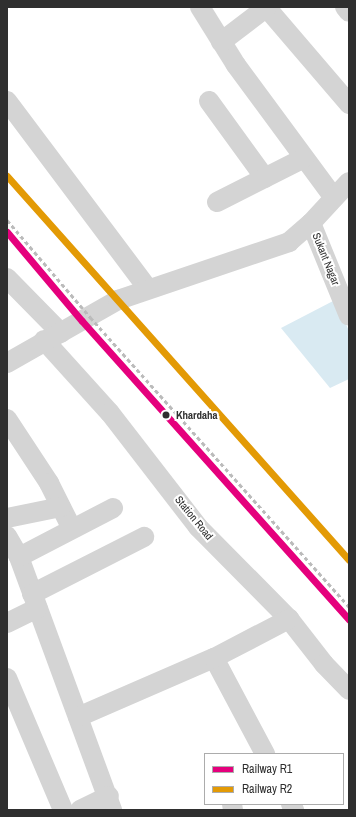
<!DOCTYPE html>
<html>
<head>
<meta charset="utf-8">
<style>
  body { margin:0 }
  #map { position:relative; width:356px; height:817px; overflow:hidden; background:#fff; font-family:"Archivo Narrow",sans-serif }
  div>[style] { position:absolute }
  [style*='--x'] { left:calc(var(--x)*1px); top:calc(var(--y)*1px); width:calc(var(--w)*1px); rotate:calc(var(--a)*1deg) }
  .water>* { inset:0; background:#d9eaf2 }
  .minor>* { height:20px; margin:-10px; padding:0 10px; transform-origin:10px; border-radius:10px; background:#d4d4d4 }
  .rail>* { height:3px; margin-top:-1.5px; transform-origin:0; background:repeating-linear-gradient(90deg,#bbb 0 4px,transparent 0 7px) }
  .rail-1>* { height:7px; margin:-3.5px; padding:0 3.5px; transform-origin:3.5px; border-radius:3.5px; background:#e5007d }
  .rail-2>* { height:7px; margin:-3.5px; padding:0 3.5px; transform-origin:3.5px; border-radius:3.5px; background:#e39a05 }
  .dots>* { width:11px; height:11px; translate:-50% -50%; box-sizing:border-box; border:2px solid #fff; border-radius:50% }
  span { translate:-50% -50%; white-space:nowrap; text-align:center; line-height:1.15; -webkit-text-stroke:4px #fff; paint-order:stroke }
  .street-label { font-size:11px; color:#2f2f2f }
  .stop-label { font-size:11px; color:#2f2f2f; font-weight:700 }
  .left { translate:0 -50%; text-align:left }
  .frame { position:absolute; inset:0; border:8px solid #2f2f2f; pointer-events:none }
  .legend { position:absolute; left:204px; top:753px; width:140px; height:52px; box-sizing:border-box; background:#fff; border:1px solid #acacac; margin:0; padding:5px 7px; list-style:none; font-size:12px; color:#2f2f2f }
  .legend li { display:flex; align-items:center; gap:8px; height:20px }
  .legend b { width:20px; border:1px solid #acacac }
</style>
</head>
<body>
<div id="map">
  <div class="water">
    <div style="clip-path:polygon(335px 300px,349px 331px,349px 379px,330px 388px,281px 328px)"></div>
  </div>
  <div class="minor">
    <div style="--x:200;--y:7;--w:68;--a:58.2"></div>
    <div style="--x:236;--y:65;--w:165;--a:53.6"></div>
    <div style="--x:266;--y:7;--w:128;--a:49.4"></div>
    <div style="--x:345;--y:7;--w:6;--a:51"></div>
    <div style="--x:221;--y:42;--w:58;--a:-37.3"></div>
    <div style="--x:7;--y:101;--w:235;--a:53.1"></div>
    <div style="--x:209;--y:101;--w:95;--a:54"></div>
    <div style="--x:217;--y:202;--w:97;--a:-26.8"></div>
    <div style="--x:311;--y:223;--w:100;--a:67.8"></div>
    <div style="--x:7;--y:278;--w:77;--a:45.5"></div>
    <div style="--x:44;--y:340;--w:98;--a:47.9"></div>
    <div style="--x:110;--y:413;--w:144;--a:52.3"></div>
    <div style="--x:198;--y:527;--w:129;--a:45.3"></div>
    <div style="--x:289;--y:619;--w:57;--a:52.1"></div>
    <div style="--x:324;--y:664;--w:36;--a:46"></div>
    <div style="--x:7;--y:363;--w:128;--a:-29.6"></div>
    <div style="--x:118;--y:300;--w:181;--a:-18.7"></div>
    <div style="--x:289;--y:242;--w:29;--a:-41"></div>
    <div style="--x:311;--y:223;--w:56;--a:-47.2"></div>
    <div style="--x:7;--y:419;--w:77;--a:56.7"></div>
    <div style="--x:49;--y:483;--w:51;--a:63.4"></div>
    <div style="--x:7;--y:518;--w:55;--a:-11.5"></div>
    <div style="--x:7;--y:536;--w:24;--a:60"></div>
    <div style="--x:19;--y:557;--w:270;--a:69.8"></div>
    <div style="--x:19;--y:557;--w:106;--a:-27.5"></div>
    <div style="--x:32;--y:594;--w:126;--a:-27"></div>
    <div style="--x:7;--y:623;--w:34;--a:-26"></div>
    <div style="--x:214;--y:658;--w:109;--a:62"></div>
    <div style="--x:7;--y:678;--w:143;--a:67"></div>
    <div style="--x:78;--y:717;--w:148;--a:-23.5"></div>
    <div style="--x:214;--y:658;--w:85;--a:-27.5"></div>
    <div style="--x:232;--y:804;--w:6;--a:81"></div>
    <div style="--x:291;--y:804;--w:7;--a:63"></div>
    <div style="--x:80;--y:810;--w:32;--a:-26"></div>
  </div>
  <div class="rail">
    <div style="--x:7;--y:220;--w:128;--a:49.4"></div>
    <div style="--x:90;--y:317;--w:389;--a:48.2"></div>
    <div style="--x:7;--y:232;--w:116;--a:49.9"></div>
    <div style="--x:82;--y:321;--w:401;--a:48.2"></div>
  </div>
  <div class="rail-1">
    <div style="--x:7;--y:232;--w:116;--a:49.9"></div>
    <div style="--x:82;--y:321;--w:401;--a:48.2"></div>
  </div>
  <div class="rail-2">
    <div style="--x:7;--y:176;--w:514;--a:48.31"></div>
  </div>
  <div class="dots">
    <div style="left:166px;top:415px;background:#2f2f2f"></div>
  </div>
  <div class="street-label">
    <span style="left:326px;top:259px;rotate:68deg">Sukant Nagar</span>
    <span style="left:194px;top:518px;rotate:51deg">Station Road</span>
  </div>
  <div class="stop-label">
    <span class="left" style="left:176px;top:415px">Khardaha</span>
  </div>
  <div class="frame"></div>
  <ul class="legend">
  <li><b style="height:5px;background:#e5007d"></b>Railway R1</li>
  <li><b style="height:5px;background:#e39a05"></b>Railway R2</li>
  </ul>
</div>
</body>
</html>
